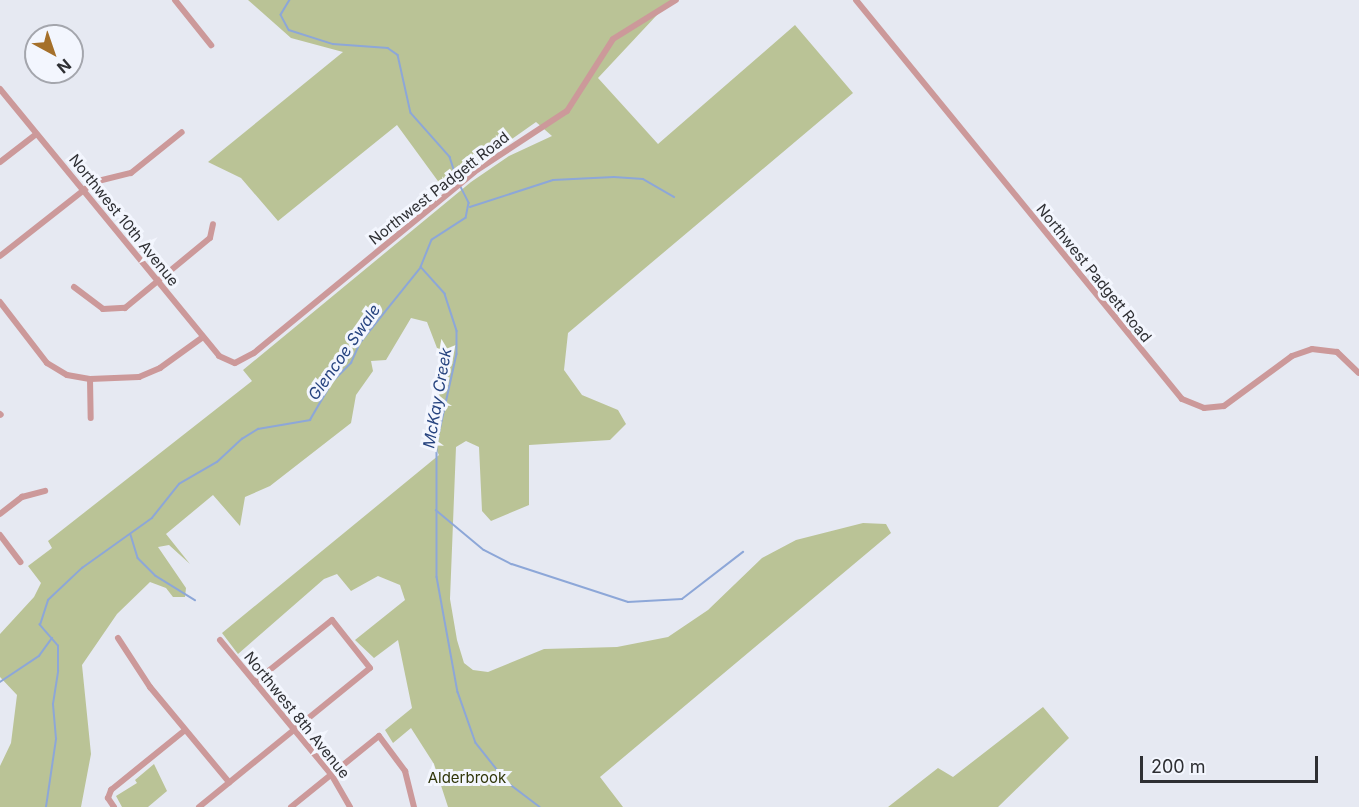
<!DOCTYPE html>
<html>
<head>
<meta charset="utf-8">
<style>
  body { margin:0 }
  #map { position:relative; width:1359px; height:807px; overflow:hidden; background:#e6e9f2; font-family:Inter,sans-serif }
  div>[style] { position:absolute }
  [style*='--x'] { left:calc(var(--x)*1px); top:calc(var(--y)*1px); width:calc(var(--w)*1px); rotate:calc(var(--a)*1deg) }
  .green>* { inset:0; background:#bac396 }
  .stream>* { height:1.5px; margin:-0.75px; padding:0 0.75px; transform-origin:0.75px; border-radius:0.75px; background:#8da7d8 }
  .minor>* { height:6px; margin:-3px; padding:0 3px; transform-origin:3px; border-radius:3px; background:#cc999a }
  span { translate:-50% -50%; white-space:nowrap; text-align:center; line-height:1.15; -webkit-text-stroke:6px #f3f6fe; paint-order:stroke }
  .street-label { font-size:15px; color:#2e2f33 }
  .park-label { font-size:15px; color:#2f3508 }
  .water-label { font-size:16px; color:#26437f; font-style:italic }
  .north { position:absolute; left:24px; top:24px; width:60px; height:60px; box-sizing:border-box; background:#f3f6fe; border:2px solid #a4a6ad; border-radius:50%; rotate:140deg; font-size:16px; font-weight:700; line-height:24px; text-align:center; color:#2e2f33 }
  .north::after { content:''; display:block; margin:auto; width:21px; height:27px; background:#a5702a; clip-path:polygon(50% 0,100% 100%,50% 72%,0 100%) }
  .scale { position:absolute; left:1140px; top:756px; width:178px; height:27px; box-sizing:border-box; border:3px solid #2e2f33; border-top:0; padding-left:8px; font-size:18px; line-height:21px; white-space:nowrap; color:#2e2f33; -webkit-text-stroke:4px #f3f6fe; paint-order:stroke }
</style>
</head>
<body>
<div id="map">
  <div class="green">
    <div style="clip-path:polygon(248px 0,671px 0,598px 78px,658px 144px,795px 25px,853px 93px,568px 333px,564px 370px,582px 395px,618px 410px,626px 424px,610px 440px,529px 445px,529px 505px,491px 521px,482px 511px,479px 447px,466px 441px,456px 447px,450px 599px,457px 640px,464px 663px,473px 670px,488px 672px,544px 649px,617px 647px,668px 637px,708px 610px,762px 558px,796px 540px,863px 523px,886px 524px,891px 533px,600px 777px,623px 807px,448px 807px,434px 764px,411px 728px,393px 743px,385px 730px,412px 708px,398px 640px,374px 658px,355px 640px,405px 600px,400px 585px,378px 576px,351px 591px,337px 574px,324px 579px,238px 654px,222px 633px,439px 455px,430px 437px,438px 414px,442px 361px,427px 322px,411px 318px,386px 360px,371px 361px,373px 371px,356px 395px,351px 423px,270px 486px,245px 497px,240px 526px,213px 495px,166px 534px,190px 564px,169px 545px,158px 547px,186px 588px,185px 597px,173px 597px,166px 588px,150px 582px,117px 614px,82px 665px,91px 754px,81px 807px,0 807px,0 766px,11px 743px,17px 695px,0 677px,0 634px,34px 597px,41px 583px,28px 566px,52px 548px,48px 541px,252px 381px,243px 370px,471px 182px,509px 156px,552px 136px,536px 122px,443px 188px,397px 125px,278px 221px,241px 178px,208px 162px,343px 52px,291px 38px)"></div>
    <div style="clip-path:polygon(1043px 707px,1069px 738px,998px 807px,888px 807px,938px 768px,953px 777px)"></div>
    <div style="clip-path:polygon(154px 764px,167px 791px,148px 807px,122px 807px,116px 796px,137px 783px,135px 780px)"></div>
  </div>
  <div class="stream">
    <div style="--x:290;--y:0;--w:17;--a:121"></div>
    <div style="--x:281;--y:15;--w:17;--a:62"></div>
    <div style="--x:289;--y:30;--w:46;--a:17.7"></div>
    <div style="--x:333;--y:44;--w:55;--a:4.2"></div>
    <div style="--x:388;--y:48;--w:12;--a:35"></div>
    <div style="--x:398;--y:55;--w:59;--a:77.4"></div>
    <div style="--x:411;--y:113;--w:59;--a:48.4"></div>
    <div style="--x:450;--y:157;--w:25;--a:72"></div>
    <div style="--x:460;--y:185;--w:20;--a:63"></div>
    <div style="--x:469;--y:203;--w:15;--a:101"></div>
    <div style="--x:466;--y:218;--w:40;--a:147.1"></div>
    <div style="--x:432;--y:240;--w:29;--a:112"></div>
    <div style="--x:421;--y:267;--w:36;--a:48"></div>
    <div style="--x:445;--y:294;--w:39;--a:72"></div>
    <div style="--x:457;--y:331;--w:23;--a:90"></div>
    <div style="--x:457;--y:354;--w:92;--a:102.5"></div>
    <div style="--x:437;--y:444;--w:133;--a:90"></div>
    <div style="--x:437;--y:577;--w:117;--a:79.7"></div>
    <div style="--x:458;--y:692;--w:54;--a:70.6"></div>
    <div style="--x:476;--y:743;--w:50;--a:51.5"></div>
    <div style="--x:507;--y:782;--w:41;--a:37.1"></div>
    <div style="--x:470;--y:207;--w:87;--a:-18"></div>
    <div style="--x:553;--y:180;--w:61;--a:-2.8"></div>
    <div style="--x:614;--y:177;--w:29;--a:4"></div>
    <div style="--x:643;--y:179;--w:36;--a:30"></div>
    <div style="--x:436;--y:510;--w:62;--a:39.8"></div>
    <div style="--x:484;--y:550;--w:31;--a:27"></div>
    <div style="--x:512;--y:564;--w:122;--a:18.1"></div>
    <div style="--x:628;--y:602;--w:54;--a:-3.2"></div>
    <div style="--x:682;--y:599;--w:77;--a:-37.6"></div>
    <div style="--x:131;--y:535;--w:24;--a:73"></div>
    <div style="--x:138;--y:558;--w:25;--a:45"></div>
    <div style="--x:156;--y:576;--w:46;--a:31.6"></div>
    <div style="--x:0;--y:682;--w:47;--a:-33.7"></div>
    <div style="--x:39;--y:656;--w:22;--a:-54"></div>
    <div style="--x:46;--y:807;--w:69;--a:-81.6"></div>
    <div style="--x:56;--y:739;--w:35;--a:-95"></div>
    <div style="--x:53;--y:704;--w:33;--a:-81"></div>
    <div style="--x:58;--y:671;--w:25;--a:-90"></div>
    <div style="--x:58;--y:646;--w:28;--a:-131"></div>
    <div style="--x:40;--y:625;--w:26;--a:-72"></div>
    <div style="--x:48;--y:600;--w:47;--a:-43.3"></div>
    <div style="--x:82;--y:568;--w:86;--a:-35.5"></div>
    <div style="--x:152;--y:518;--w:43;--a:-51.5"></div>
    <div style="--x:179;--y:484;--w:44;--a:-30.1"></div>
    <div style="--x:217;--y:462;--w:34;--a:-43"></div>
    <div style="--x:242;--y:439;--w:19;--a:-32"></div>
    <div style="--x:258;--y:429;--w:53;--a:-9.8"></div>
    <div style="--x:310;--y:420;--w:44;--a:-59.9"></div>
    <div style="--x:332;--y:382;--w:27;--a:-45"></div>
    <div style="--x:351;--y:363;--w:22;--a:-66"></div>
    <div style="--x:360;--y:343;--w:97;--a:-51.2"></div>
  </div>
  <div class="minor">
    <div style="--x:175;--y:0;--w:58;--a:51.3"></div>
    <div style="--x:856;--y:0;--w:515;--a:50.75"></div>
    <div style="--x:1182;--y:399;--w:24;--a:22"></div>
    <div style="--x:1204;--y:408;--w:20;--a:-6"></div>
    <div style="--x:1224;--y:406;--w:84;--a:-36.3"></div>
    <div style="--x:1292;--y:356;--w:21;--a:-19"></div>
    <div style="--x:1312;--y:349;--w:25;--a:7"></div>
    <div style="--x:1337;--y:352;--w:30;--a:44"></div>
    <div style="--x:0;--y:89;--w:345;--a:50.6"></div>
    <div style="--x:219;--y:356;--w:17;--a:24"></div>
    <div style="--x:235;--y:363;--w:21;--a:-28"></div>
    <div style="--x:254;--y:353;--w:285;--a:-39.4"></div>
    <div style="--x:474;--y:172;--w:111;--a:-33.3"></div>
    <div style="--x:567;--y:111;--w:85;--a:-57.4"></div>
    <div style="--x:613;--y:39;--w:74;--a:-31.8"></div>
    <div style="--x:0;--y:162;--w:44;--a:-37.6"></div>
    <div style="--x:0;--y:256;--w:120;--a:-38.2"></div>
    <div style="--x:94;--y:182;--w:38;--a:-14"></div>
    <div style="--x:131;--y:173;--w:65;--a:-38.8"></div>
    <div style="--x:74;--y:287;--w:36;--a:37"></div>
    <div style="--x:103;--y:309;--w:22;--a:-3"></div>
    <div style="--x:125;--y:308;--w:110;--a:-39.5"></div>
    <div style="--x:210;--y:238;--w:14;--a:-78"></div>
    <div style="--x:0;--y:302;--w:77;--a:52.4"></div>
    <div style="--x:47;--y:363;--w:23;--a:31"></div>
    <div style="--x:67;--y:375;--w:23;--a:10"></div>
    <div style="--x:90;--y:379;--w:49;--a:-2.3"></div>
    <div style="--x:139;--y:377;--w:23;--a:-23"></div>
    <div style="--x:160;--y:368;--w:53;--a:-35.8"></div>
    <div style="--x:90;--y:379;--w:39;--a:89"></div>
    <div style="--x:0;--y:414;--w:1;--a:45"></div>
    <div style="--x:0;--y:514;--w:28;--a:-38"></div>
    <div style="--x:22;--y:497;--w:24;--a:-15"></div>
    <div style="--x:0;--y:535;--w:34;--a:53"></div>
    <div style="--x:118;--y:638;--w:59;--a:56.9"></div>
    <div style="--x:150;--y:687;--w:124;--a:50.3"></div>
    <div style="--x:220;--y:640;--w:174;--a:50.4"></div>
    <div style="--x:331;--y:774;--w:38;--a:60"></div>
    <div style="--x:114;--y:807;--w:11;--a:-124"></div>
    <div style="--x:108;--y:798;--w:9;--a:-69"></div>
    <div style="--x:111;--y:790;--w:95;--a:-39"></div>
    <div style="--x:199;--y:807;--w:220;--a:-39.1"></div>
    <div style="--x:370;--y:668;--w:61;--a:-128.4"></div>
    <div style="--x:332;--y:620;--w:99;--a:141.2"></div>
    <div style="--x:291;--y:807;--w:113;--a:-38.9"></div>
    <div style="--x:379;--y:736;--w:44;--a:53.4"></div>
    <div style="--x:405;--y:771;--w:37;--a:76"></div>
  </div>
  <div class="street-label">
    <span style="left:439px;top:188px;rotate:-38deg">Northwest Padgett Road</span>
    <span style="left:124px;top:220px;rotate:51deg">Northwest 10th Avenue</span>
    <span style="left:1094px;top:273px;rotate:51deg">Northwest Padgett Road</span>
    <span style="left:297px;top:715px;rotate:51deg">Northwest 8th Avenue</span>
  </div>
  <div class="park-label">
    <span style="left:467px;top:778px">Alderbrook</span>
  </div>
  <div class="water-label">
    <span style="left:344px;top:352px;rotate:-55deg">Glencoe Swale</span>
    <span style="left:437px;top:398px;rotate:-80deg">McKay Creek</span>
  </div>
  <div class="north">N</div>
  <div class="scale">200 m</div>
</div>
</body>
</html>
